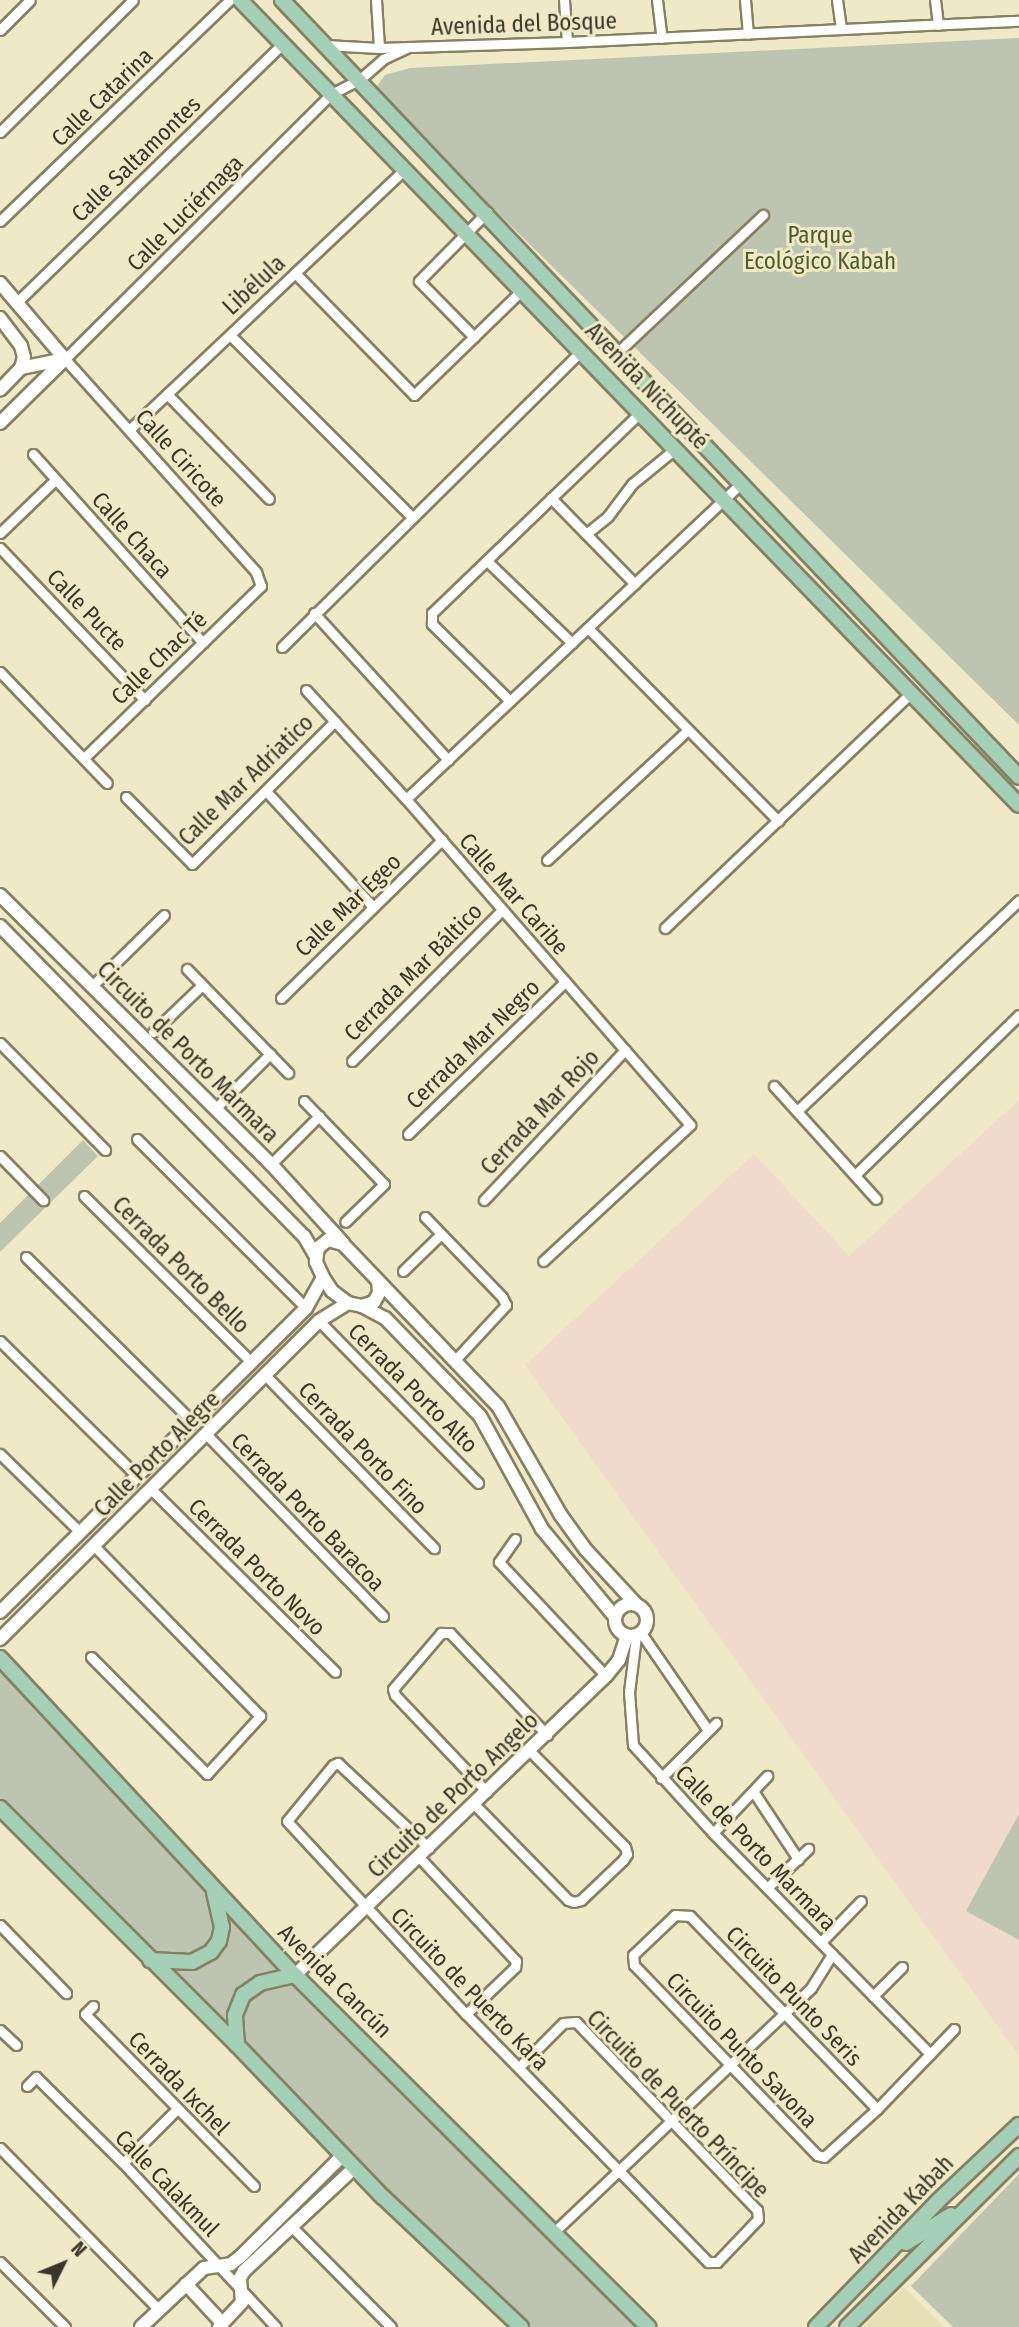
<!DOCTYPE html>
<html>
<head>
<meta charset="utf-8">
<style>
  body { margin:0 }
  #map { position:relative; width:1019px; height:2327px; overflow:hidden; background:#efe9c8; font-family:"Fira Sans Condensed",sans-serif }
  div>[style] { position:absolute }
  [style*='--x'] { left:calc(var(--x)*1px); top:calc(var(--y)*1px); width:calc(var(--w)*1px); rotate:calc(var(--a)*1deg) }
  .commercial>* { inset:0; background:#efdacc }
  .built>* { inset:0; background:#e7e0b7 }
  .green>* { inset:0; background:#bdc5b0 }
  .roads { filter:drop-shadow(2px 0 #878163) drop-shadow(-2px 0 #878163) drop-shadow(0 2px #878163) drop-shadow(0 -2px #878163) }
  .street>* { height:9px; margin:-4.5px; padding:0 4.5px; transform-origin:4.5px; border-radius:4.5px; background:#fff }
  .secondary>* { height:12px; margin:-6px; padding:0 6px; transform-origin:6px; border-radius:6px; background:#fff }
  .secondary>.ring { margin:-6px; padding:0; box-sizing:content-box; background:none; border:12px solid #fff; border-radius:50% }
  .primary>* { height:14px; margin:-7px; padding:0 7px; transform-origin:7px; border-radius:7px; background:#a4d0b7 }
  span { translate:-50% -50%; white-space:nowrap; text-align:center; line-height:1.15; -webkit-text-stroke:6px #efe9c8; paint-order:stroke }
  .street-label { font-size:23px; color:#393729 }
  .park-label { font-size:23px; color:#4e5e2b }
  .north { position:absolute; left:28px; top:2229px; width:70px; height:70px; -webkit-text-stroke:5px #efe9c8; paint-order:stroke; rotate:47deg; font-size:19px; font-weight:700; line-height:28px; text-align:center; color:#393729 }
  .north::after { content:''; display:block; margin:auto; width:24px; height:32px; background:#393729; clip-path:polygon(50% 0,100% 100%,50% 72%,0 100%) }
</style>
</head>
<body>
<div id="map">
  <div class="commercial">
    <div style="clip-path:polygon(1019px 1100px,1019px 2056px,525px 1365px,754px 1154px,849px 1256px)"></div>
  </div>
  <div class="built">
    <div style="clip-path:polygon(904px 2287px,944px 2327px,863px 2327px)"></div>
  </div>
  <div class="green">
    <div style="clip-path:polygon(1019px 38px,1019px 725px,396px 113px,381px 96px,377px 86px,385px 75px,410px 68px)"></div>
    <div style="clip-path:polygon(83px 1140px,98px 1156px,0 1252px,0 1223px)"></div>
    <div style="clip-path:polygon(0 1659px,313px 1992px,647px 2327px,530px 2327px,383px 2197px,0 1808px)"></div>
    <div style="clip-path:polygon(1019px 1814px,1019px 1940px,966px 1911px)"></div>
    <div style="clip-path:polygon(1019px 2174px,1019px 2327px,953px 2327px,911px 2286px)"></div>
  </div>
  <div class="roads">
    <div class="street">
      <div style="--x:376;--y:0;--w:48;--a:86.4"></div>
      <div style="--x:564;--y:0;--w:42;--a:85.9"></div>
      <div style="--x:657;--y:0;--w:38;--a:83"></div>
      <div style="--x:745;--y:0;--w:34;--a:85"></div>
      <div style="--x:837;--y:0;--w:29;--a:82"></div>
      <div style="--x:935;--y:0;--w:25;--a:83"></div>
      <div style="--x:0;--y:30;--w:42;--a:-45"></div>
      <div style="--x:325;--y:45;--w:54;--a:3.2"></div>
      <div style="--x:379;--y:48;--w:188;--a:-1.8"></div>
      <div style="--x:567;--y:42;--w:452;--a:-2.7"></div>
      <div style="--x:0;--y:132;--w:187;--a:-44.8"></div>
      <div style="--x:0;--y:221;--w:319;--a:-43.9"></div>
      <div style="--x:295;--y:273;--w:170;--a:45.7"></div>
      <div style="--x:414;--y:395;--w:151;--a:-44.2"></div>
      <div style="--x:17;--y:302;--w:370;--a:-44.2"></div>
      <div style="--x:230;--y:335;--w:257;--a:45"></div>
      <div style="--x:474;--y:337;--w:78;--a:-134.5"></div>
      <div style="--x:419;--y:281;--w:97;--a:-45.4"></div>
      <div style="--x:617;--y:353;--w:201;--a:-43.4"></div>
      <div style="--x:167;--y:394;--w:146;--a:45.8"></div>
      <div style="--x:130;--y:429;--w:378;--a:-43.4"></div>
      <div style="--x:33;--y:454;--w:254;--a:48"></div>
      <div style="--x:551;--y:498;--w:120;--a:45.7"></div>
      <div style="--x:0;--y:533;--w:76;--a:-43.9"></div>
      <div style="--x:586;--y:534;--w:28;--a:-39"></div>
      <div style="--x:608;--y:516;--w:40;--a:-53"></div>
      <div style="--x:632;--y:484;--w:57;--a:-39.3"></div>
      <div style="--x:0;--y:548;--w:210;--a:46.4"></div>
      <div style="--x:487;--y:561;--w:118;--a:44"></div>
      <div style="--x:314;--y:613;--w:199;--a:47.6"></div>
      <div style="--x:588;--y:628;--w:271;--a:45.4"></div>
      <div style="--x:282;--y:647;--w:421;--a:-44.7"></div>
      <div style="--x:0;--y:672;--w:154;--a:46.1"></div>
      <div style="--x:306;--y:690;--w:148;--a:47.5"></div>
      <div style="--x:406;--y:799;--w:432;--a:48.9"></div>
      <div style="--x:690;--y:1125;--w:200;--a:137.2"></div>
      <div style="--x:510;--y:701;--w:110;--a:-135.4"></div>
      <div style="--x:432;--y:624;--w:11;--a:-90"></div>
      <div style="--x:432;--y:613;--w:289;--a:-43.9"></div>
      <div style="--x:84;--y:758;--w:247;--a:-44.2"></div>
      <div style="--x:261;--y:586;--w:15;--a:-110"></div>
      <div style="--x:256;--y:572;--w:286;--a:-131.9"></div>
      <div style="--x:65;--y:359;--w:375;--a:-44.9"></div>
      <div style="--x:331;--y:94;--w:31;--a:-27"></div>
      <div style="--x:359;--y:80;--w:32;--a:-41"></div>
      <div style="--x:383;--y:59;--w:29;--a:-25"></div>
      <div style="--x:266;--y:791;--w:158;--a:47.3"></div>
      <div style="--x:126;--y:797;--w:94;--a:45.4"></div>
      <div style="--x:192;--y:864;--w:202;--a:-45"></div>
      <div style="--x:406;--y:799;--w:458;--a:-43.3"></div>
      <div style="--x:547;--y:860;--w:192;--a:-42.7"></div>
      <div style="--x:665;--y:928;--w:340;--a:-43.7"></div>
      <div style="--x:187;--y:969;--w:145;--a:45.8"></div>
      <div style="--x:92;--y:986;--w:101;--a:-44.6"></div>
      <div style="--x:281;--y:998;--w:226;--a:-44.5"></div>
      <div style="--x:153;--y:1032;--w:68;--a:-43.8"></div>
      <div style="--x:0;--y:1043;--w:150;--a:45.5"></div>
      <div style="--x:352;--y:1061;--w:213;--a:-45.2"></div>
      <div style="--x:774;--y:1086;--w:152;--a:47.9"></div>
      <div style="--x:304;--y:1101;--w:115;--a:46.1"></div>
      <div style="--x:384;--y:1184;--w:54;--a:135.7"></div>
      <div style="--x:215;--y:1109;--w:78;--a:-45"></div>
      <div style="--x:797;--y:1111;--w:306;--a:-43.5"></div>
      <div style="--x:408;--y:1134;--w:219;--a:-44.1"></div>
      <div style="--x:137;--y:1139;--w:239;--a:45"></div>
      <div style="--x:0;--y:1156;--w:62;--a:45.7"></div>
      <div style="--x:271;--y:1164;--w:68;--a:-45"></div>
      <div style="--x:855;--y:1175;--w:229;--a:-44.3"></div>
      <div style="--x:84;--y:1196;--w:235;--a:44.8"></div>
      <div style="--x:484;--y:1200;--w:206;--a:-46.8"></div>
      <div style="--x:425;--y:1217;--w:111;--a:46.1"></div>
      <div style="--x:502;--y:1297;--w:9;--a:63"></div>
      <div style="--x:506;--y:1305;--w:75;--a:132.8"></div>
      <div style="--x:26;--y:1257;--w:233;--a:44.7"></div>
      <div style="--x:403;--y:1271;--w:53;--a:-44.2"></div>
      <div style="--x:319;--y:1321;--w:227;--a:45.5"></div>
      <div style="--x:0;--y:1341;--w:192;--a:44.6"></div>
      <div style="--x:265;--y:1375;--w:242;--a:45.7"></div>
      <div style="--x:206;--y:1434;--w:254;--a:45.8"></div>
      <div style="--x:0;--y:1454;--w:112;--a:44.3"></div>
      <div style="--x:152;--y:1490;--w:258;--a:44.8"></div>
      <div style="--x:515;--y:1539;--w:28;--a:125"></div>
      <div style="--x:499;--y:1562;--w:156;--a:46.8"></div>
      <div style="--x:641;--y:1633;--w:118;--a:55.4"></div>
      <div style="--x:636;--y:1636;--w:56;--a:97.1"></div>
      <div style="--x:629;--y:1692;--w:53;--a:85.7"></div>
      <div style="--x:633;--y:1745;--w:119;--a:47.7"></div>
      <div style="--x:713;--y:1833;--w:310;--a:45.5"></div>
      <div style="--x:91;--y:1657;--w:165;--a:45.2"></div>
      <div style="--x:207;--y:1774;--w:79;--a:-47.6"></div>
      <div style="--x:260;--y:1716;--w:236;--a:-134.3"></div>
      <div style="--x:661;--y:1778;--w:78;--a:-45"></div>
      <div style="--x:753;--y:1791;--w:82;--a:56.5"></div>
      <div style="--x:487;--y:1792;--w:134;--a:-133.5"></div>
      <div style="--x:395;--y:1695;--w:6;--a:-108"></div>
      <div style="--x:393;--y:1689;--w:74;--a:-49.4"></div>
      <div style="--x:441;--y:1633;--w:9;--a:0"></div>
      <div style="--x:450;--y:1633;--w:141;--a:46.4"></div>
      <div style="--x:474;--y:1804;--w:134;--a:45.6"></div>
      <div style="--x:568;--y:1900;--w:6;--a:18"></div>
      <div style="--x:574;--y:1902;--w:7;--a:-16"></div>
      <div style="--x:581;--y:1900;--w:58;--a:-43.6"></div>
      <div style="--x:623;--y:1860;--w:7;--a:-56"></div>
      <div style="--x:627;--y:1854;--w:7;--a:-106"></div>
      <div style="--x:625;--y:1847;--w:135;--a:-134.7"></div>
      <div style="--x:713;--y:1833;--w:79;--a:-46.5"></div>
      <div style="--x:429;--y:1848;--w:125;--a:-137"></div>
      <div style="--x:338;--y:1763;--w:5;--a:158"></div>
      <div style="--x:333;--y:1765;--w:72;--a:129.4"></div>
      <div style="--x:287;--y:1821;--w:263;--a:47.2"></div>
      <div style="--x:466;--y:2014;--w:347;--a:45.7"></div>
      <div style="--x:708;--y:2262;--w:9;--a:0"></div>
      <div style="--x:717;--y:2262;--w:59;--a:-46.4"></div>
      <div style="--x:758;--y:2219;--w:9;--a:-96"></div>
      <div style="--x:757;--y:2210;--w:261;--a:-133.9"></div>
      <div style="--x:576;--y:2022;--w:13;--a:176"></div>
      <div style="--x:563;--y:2023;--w:62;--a:135"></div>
      <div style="--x:419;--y:1857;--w:142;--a:47"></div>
      <div style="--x:516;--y:1961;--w:6;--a:99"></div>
      <div style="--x:515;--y:1967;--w:68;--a:136.2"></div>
      <div style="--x:767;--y:1888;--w:57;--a:-43.6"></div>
      <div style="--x:0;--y:1925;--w:95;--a:45.9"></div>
      <div style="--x:821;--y:1942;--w:57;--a:-45.7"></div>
      <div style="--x:873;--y:1996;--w:41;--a:-45"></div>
      <div style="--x:93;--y:2006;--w:11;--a:135"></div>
      <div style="--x:85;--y:2014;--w:241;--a:45.5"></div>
      <div style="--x:0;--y:2030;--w:22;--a:43"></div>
      <div style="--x:27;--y:2086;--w:13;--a:-45"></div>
      <div style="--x:36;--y:2077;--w:122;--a:44.7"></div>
      <div style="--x:123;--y:2163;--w:224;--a:47"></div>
      <div style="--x:877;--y:2109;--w:269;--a:-134.1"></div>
      <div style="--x:690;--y:1916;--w:15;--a:-176"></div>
      <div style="--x:675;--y:1915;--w:58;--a:136.4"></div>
      <div style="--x:633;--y:1955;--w:10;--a:84"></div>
      <div style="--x:634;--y:1965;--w:264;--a:46.1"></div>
      <div style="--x:817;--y:2155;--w:7;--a:16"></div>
      <div style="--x:824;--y:2157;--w:72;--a:-42.2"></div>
      <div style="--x:877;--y:2109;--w:111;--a:-46.1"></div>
      <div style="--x:0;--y:2148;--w:227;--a:45.5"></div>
      <div style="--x:123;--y:2163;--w:76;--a:-45"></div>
      <div style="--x:291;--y:2226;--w:142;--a:45.3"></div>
      <div style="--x:555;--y:2231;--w:353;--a:-43.5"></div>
      <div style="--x:811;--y:1988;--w:40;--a:-58"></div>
      <div style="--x:0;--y:2262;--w:92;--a:45"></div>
    </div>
    <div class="secondary">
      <div style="--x:0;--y:283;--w:100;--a:49.5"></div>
      <div style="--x:0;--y:318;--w:35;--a:53"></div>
      <div style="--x:21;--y:346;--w:11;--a:75"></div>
      <div style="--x:24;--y:357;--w:11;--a:105"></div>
      <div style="--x:21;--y:368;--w:30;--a:134"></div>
      <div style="--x:21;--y:368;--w:45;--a:-11.6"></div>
      <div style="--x:0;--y:423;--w:91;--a:-44.6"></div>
      <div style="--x:0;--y:895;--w:382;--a:44.8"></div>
      <div style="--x:271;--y:1164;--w:107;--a:47.7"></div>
      <div style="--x:0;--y:926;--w:434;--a:45.6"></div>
      <div style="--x:304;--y:1236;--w:24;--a:60"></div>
      <div style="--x:378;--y:1281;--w:12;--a:85"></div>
      <div style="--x:379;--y:1293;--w:10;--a:119"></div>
      <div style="--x:374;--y:1302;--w:13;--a:162"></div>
      <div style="--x:362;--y:1306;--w:14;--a:-168"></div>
      <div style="--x:348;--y:1303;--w:20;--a:-143"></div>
      <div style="--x:332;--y:1291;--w:17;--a:-123"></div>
      <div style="--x:323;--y:1277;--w:17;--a:-115"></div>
      <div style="--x:316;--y:1262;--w:14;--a:-82"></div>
      <div style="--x:318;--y:1248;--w:13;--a:-39"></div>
      <div style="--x:328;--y:1240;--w:16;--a:15"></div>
      <div style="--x:343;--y:1244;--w:224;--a:46.3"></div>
      <div style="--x:498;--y:1406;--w:125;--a:60.1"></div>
      <div style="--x:560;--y:1514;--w:44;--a:54.2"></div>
      <div style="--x:586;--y:1550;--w:75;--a:47.2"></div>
      <div style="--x:362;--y:1306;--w:26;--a:28"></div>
      <div style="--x:385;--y:1318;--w:136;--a:45.9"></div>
      <div style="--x:480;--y:1416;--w:129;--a:61.2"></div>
      <div style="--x:542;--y:1529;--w:114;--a:50.3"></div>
      <div class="ring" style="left:615px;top:1604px;width:20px;height:20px"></div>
      <div style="--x:0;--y:1612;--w:431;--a:-44.8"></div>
      <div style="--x:306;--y:1308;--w:35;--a:-61"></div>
      <div style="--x:0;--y:1639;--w:450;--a:-44.9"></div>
      <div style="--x:319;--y:1321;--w:34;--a:-32"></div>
      <div style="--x:295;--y:1975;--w:431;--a:-43.9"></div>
      <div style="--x:606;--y:1676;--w:21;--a:-51"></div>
      <div style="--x:619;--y:1660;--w:25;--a:-72"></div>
      <div style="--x:186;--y:2284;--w:54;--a:47.2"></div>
      <div style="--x:141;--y:2327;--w:86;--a:-43.1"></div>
      <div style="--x:204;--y:2268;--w:27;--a:-8"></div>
      <div style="--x:231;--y:2264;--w:11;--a:-38"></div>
      <div style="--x:240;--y:2257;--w:144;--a:-44.7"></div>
      <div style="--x:219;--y:2327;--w:34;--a:-47"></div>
      <div style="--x:242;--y:2302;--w:24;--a:-95"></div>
      <div style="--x:240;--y:2278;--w:8;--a:-60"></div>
      <div style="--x:244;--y:2271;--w:151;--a:-43.1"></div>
    </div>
    <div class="primary">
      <div style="--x:240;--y:0;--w:1120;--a:45.94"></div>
      <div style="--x:282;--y:0;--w:1071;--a:46.51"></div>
      <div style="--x:0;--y:1658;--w:433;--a:47.1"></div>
      <div style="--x:295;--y:1975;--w:499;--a:44.9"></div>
      <div style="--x:0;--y:1808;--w:335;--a:45"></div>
      <div style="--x:237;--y:2045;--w:211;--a:46.2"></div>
      <div style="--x:383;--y:2197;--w:190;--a:43.3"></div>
      <div style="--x:150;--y:1960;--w:42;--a:2.7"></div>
      <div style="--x:192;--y:1962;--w:21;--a:-28"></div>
      <div style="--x:211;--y:1952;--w:14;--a:-54"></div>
      <div style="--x:219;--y:1941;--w:14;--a:-78"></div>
      <div style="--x:222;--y:1927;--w:36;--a:-103"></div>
      <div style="--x:237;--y:2045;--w:30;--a:-94"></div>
      <div style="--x:235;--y:2015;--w:22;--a:-68"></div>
      <div style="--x:243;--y:1995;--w:21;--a:-35"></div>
      <div style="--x:260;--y:1983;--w:36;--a:-13"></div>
      <div style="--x:906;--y:2243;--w:53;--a:-31.9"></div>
      <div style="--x:816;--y:2327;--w:177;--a:-45.9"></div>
      <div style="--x:939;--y:2200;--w:110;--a:-43.2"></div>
      <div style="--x:847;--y:2327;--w:243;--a:-44.8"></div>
    </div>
  </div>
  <div class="street-label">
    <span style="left:524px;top:24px;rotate:-2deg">Avenida del Bosque</span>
    <span style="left:102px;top:97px;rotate:-44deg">Calle Catarina</span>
    <span style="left:136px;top:159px;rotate:-44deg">Calle Saltamontes</span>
    <span style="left:185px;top:213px;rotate:-45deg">Calle Luciérnaga</span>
    <span style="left:254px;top:285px;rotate:-43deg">Libélula</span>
    <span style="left:647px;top:386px;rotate:46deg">Avenida Nichupté</span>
    <span style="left:181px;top:458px;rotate:48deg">Calle Ciricote</span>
    <span style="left:132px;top:535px;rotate:48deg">Calle Chaca</span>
    <span style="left:87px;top:610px;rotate:46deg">Calle Pucte</span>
    <span style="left:159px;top:658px;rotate:-44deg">Calle Chac Té</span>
    <span style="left:246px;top:780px;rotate:-44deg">Calle Mar Adriatico</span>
    <span style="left:514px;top:894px;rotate:49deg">Calle Mar Caribe</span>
    <span style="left:348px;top:905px;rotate:-44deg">Calle Mar Egeo</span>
    <span style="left:413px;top:972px;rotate:-45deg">Cerrada Mar Báltico</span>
    <span style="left:473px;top:1044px;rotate:-44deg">Cerrada Mar Negro</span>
    <span style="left:188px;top:1052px;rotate:45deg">Circuito de Porto Marmara</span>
    <span style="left:540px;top:1112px;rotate:-47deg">Cerrada Mar Rojo</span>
    <span style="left:181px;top:1265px;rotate:45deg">Cerrada Porto Bello</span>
    <span style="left:413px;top:1388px;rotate:45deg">Cerrada Porto Alto</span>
    <span style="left:363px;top:1448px;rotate:46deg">Cerrada Porto Fino</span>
    <span style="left:157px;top:1454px;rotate:-45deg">Calle Porto Alegre</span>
    <span style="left:308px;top:1512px;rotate:46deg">Cerrada Porto Baracoa</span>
    <span style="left:257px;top:1567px;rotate:45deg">Cerrada Porto Novo</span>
    <span style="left:453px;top:1795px;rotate:-44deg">Circuito de Porto Angelo</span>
    <span style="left:756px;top:1848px;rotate:46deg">Calle de Porto Marmara</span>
    <span style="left:335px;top:1981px;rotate:45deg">Avenida Cancún</span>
    <span style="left:470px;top:1989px;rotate:46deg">Circuito de Puerto Kara</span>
    <span style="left:794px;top:1996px;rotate:46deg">Circuito Punto Seris</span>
    <span style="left:742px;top:2050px;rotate:46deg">Circuito Punto Savona</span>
    <span style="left:179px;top:2083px;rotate:46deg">Cerrada Ixchel</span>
    <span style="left:678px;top:2104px;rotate:46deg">Circuito de Puerto Príncipe</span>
    <span style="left:167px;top:2183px;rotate:46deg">Calle Calakmul</span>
    <span style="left:901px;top:2209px;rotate:-46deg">Avenida Kabah</span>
  </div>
  <div class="park-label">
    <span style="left:820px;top:248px">Parque<br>Ecológico Kabah</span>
  </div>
  <div class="north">N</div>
</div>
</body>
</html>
